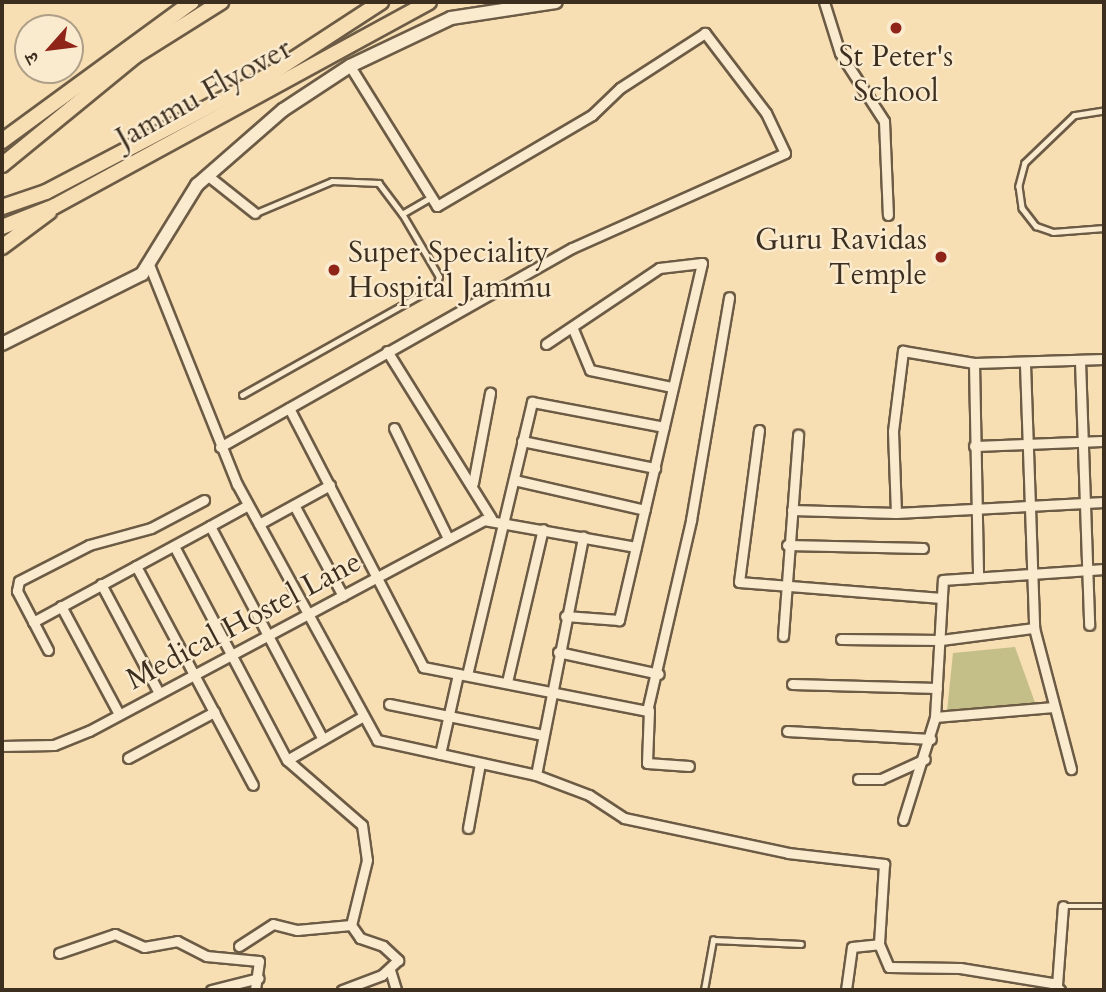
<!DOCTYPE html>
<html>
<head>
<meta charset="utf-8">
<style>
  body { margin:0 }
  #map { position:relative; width:1106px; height:992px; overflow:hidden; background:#f8deb3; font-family:Cardo,"Noto Serif Devanagari",serif }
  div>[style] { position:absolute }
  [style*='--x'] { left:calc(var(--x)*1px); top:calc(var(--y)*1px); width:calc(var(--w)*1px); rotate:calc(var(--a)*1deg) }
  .green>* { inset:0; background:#c4bf88 }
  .roads { filter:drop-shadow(2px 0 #6c5b45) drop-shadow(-2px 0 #6c5b45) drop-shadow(0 2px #6c5b45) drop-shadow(0 -2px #6c5b45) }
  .lane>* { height:4.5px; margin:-2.25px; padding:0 2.25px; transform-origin:2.25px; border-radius:2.25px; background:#faeace }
  .street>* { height:9px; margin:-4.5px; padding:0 4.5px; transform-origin:4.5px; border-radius:4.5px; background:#faeace }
  .secondary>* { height:12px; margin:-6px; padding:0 6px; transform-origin:6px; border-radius:6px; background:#faeace }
  .primary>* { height:14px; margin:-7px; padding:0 7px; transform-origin:7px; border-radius:7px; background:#f8deb3 }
  .dots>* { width:19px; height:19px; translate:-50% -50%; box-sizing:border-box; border:4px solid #faeace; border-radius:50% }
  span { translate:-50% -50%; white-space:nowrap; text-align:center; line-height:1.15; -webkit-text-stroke:5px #faeace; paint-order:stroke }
  .poi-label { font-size:30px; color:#3d2f20 }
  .right { translate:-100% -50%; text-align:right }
  .left { translate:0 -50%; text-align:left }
  .street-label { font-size:30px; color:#3d2f20 }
  .frame { position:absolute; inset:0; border:4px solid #3d2f20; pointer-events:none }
  .north { position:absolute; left:14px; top:14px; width:70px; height:70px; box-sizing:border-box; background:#faeace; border:2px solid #ae9f88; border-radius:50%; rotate:242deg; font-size:19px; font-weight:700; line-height:28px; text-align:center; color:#3d2f20 }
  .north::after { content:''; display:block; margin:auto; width:24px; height:32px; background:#8f2418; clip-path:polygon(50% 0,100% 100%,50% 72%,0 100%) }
</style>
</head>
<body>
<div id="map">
  <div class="green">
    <div style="clip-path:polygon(1015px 647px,1038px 711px,946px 721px,953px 653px)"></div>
  </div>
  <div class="roads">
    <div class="lane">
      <div style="--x:1104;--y:111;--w:30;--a:171"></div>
      <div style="--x:1074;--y:116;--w:68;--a:136.2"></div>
      <div style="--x:1025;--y:163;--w:24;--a:105"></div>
      <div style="--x:1019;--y:186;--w:22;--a:82"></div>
      <div style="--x:1022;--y:208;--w:23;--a:52"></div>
      <div style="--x:1036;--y:226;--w:18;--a:19"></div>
      <div style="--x:1053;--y:232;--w:51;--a:-4.5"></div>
      <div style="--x:256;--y:213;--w:82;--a:-22.8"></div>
      <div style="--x:332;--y:181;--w:47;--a:2.4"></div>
      <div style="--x:379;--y:183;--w:39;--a:53"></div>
      <div style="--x:402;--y:214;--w:32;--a:-30"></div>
      <div style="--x:242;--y:395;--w:223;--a:-29.3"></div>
      <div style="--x:436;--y:286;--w:9;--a:-72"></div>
      <div style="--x:439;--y:277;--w:73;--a:-120.4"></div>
      <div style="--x:1064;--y:906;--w:40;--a:0"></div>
      <div style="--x:704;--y:990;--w:51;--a:-79.8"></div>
      <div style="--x:713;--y:940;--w:88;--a:2.6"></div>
    </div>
    <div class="street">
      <div style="--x:824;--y:2;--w:53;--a:72.6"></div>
      <div style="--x:840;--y:53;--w:81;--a:57.1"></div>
      <div style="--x:884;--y:121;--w:94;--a:87.6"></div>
      <div style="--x:207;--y:175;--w:61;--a:38.4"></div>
      <div style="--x:150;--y:267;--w:234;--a:68.2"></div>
      <div style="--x:237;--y:484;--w:292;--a:61.3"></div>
      <div style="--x:377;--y:740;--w:163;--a:12.4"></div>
      <div style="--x:536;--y:775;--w:57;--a:20.7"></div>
      <div style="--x:589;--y:795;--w:42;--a:33.3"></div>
      <div style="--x:624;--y:818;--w:168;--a:12"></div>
      <div style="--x:788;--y:853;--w:97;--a:6.5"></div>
      <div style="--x:884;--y:864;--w:80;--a:93.6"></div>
      <div style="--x:879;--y:944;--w:25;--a:67"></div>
      <div style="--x:889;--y:967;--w:71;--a:0.8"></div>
      <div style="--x:960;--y:968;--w:93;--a:9.3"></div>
      <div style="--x:1052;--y:983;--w:11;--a:41"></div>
      <div style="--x:573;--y:329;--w:44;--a:67.5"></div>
      <div style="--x:590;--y:370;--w:84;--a:11.7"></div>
      <div style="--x:546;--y:344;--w:136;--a:-33.9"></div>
      <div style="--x:659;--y:268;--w:43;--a:-6.6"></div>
      <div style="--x:702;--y:263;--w:367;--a:103.1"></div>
      <div style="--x:619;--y:620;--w:54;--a:-175.8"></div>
      <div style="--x:387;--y:351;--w:197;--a:58.1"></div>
      <div style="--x:1080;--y:361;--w:264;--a:88"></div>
      <div style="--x:974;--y:363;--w:212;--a:88.9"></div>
      <div style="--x:1025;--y:364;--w:264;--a:88"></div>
      <div style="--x:1034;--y:628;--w:146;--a:75.3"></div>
      <div style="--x:289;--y:408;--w:292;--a:62.6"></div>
      <div style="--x:423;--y:667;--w:228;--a:11.1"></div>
      <div style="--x:647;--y:711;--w:196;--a:-77"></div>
      <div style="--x:691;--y:520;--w:226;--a:-80.3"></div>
      <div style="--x:394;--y:428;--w:123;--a:63.9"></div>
      <div style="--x:759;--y:430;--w:153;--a:97.5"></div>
      <div style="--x:739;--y:582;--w:203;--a:4.5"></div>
      <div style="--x:522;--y:441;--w:136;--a:11.5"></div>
      <div style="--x:974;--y:446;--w:130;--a:-2.2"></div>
      <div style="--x:220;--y:447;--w:404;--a:-29.5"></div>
      <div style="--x:572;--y:248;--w:233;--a:-24"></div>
      <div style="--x:785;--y:153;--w:44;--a:-115.4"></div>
      <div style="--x:766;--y:113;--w:101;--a:-127.3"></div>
      <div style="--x:705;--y:33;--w:101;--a:147.1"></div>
      <div style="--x:620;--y:88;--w:39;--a:136"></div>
      <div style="--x:592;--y:115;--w:180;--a:149.6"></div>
      <div style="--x:437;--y:206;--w:165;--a:-121.9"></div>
      <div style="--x:514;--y:480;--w:134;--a:12.9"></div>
      <div style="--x:473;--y:483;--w:92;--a:-79.3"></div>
      <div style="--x:294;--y:505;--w:103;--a:61.7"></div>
      <div style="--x:792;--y:510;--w:104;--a:1.7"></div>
      <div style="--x:896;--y:513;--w:208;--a:-3"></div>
      <div style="--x:896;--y:513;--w:82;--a:-92.1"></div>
      <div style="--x:893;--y:431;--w:81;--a:-82.9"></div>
      <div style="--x:903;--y:351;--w:72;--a:9.6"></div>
      <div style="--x:974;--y:363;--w:130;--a:-1.8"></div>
      <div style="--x:259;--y:524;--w:81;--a:-28.8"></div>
      <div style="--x:210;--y:526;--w:43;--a:-28.9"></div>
      <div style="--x:787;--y:545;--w:136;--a:1.3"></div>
      <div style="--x:174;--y:546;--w:242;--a:62.2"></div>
      <div style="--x:287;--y:760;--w:99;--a:40.9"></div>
      <div style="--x:362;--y:825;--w:35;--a:82"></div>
      <div style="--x:367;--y:860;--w:67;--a:103.8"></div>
      <div style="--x:351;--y:925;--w:16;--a:55"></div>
      <div style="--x:360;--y:938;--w:24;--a:19"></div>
      <div style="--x:383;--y:946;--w:21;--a:43"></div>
      <div style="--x:398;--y:960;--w:22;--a:137"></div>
      <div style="--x:382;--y:975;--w:43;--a:159.4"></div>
      <div style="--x:136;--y:566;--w:248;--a:61.9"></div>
      <div style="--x:101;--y:584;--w:123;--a:62"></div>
      <div style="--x:61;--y:606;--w:123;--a:61.8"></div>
      <div style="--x:33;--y:622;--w:201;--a:-28.5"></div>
      <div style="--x:210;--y:526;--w:241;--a:62.1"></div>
      <div style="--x:783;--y:636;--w:202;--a:-85.7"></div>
      <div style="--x:841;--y:639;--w:100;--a:0.6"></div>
      <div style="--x:941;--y:640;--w:94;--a:-7.4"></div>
      <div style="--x:48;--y:650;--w:67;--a:-117.7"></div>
      <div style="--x:17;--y:591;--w:10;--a:-79"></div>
      <div style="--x:19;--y:581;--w:79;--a:-27.2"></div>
      <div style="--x:89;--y:545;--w:64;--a:-15.3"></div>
      <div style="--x:151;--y:528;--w:60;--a:-27.8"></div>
      <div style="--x:558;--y:652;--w:103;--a:12.3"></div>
      <div style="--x:467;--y:675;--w:281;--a:-76.6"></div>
      <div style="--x:532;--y:402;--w:134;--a:10.7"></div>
      <div style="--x:507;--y:682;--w:157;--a:-76.8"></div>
      <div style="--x:792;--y:684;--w:145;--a:1.6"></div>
      <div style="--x:389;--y:704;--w:157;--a:11.4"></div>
      <div style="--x:649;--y:710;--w:53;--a:92.2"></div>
      <div style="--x:647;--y:763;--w:42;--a:4.1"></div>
      <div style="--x:935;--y:717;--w:119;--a:-4.8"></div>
      <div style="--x:787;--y:731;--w:144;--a:3.2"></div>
      <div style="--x:2;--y:746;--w:52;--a:-1.1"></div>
      <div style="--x:54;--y:745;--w:38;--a:-22"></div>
      <div style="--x:89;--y:731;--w:448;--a:-28.1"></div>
      <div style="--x:484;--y:520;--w:154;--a:10.1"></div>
      <div style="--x:440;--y:754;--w:82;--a:-77.3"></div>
      <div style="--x:128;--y:758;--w:98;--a:-28.1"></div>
      <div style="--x:287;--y:760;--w:84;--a:-29.9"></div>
      <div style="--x:536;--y:775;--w:243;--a:-78.8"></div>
      <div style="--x:858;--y:779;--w:23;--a:0"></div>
      <div style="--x:881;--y:779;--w:48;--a:-24.4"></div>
      <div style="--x:903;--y:820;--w:108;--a:-72.7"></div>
      <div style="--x:935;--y:717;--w:137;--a:-86.7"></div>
      <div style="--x:943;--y:580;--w:161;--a:-3.9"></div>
      <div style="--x:468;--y:828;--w:66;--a:-79.5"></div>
      <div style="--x:239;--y:946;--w:40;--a:-32.9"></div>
      <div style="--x:273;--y:924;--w:25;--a:14"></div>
      <div style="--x:297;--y:930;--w:54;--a:-5.3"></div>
      <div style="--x:59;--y:953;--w:59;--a:-18.7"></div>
      <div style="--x:115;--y:934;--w:32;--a:24"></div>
      <div style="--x:144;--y:947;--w:34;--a:-10"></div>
      <div style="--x:177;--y:941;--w:33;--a:27"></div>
      <div style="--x:206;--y:956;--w:53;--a:5.4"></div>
      <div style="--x:259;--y:961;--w:29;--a:98"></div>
      <div style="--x:390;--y:970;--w:21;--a:73"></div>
      <div style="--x:1057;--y:985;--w:79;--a:-85.7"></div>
      <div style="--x:211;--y:990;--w:49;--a:-14"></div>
      <div style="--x:846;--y:990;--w:43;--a:-82.1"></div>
      <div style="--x:852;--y:947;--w:27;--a:-6"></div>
    </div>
    <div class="secondary">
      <div style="--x:2;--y:344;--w:157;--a:-26.6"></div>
      <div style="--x:142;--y:274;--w:105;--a:-58.3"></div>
      <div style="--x:197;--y:185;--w:114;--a:-41.1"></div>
      <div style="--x:283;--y:110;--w:80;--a:-33.3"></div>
      <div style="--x:350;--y:66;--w:112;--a:-25.4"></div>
      <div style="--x:451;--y:18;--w:106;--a:-8.7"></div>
    </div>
    <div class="primary">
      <div style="--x:2;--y:141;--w:235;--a:-36.2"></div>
      <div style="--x:2;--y:165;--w:172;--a:-39.3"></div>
      <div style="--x:135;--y:56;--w:102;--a:-32.1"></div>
      <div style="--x:2;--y:207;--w:46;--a:-18.8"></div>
      <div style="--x:46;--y:192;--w:252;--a:-27.7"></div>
      <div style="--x:269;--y:75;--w:134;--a:-33.1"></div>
      <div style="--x:2;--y:227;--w:57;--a:-21.6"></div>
      <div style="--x:55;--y:206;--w:426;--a:-28.6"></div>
      <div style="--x:2;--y:247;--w:59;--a:-36.7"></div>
    </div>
  </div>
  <div class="dots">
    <div style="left:896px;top:28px;background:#8f2418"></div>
    <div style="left:941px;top:257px;background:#8f2418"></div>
    <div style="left:334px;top:270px;background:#8f2418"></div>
  </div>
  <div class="poi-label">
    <span style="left:896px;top:74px">St Peter's<br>School</span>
    <span class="right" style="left:927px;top:257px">Guru Ravidas<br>Temple</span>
    <span class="left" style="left:348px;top:270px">Super Speciality<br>Hospital Jammu</span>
  </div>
  <div class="street-label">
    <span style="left:204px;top:94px;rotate:-29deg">Jammu Flyover</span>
    <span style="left:244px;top:621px;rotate:-28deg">Medical Hostel Lane</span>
  </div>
  <div class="frame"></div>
  <div class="north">उ</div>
</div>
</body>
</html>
